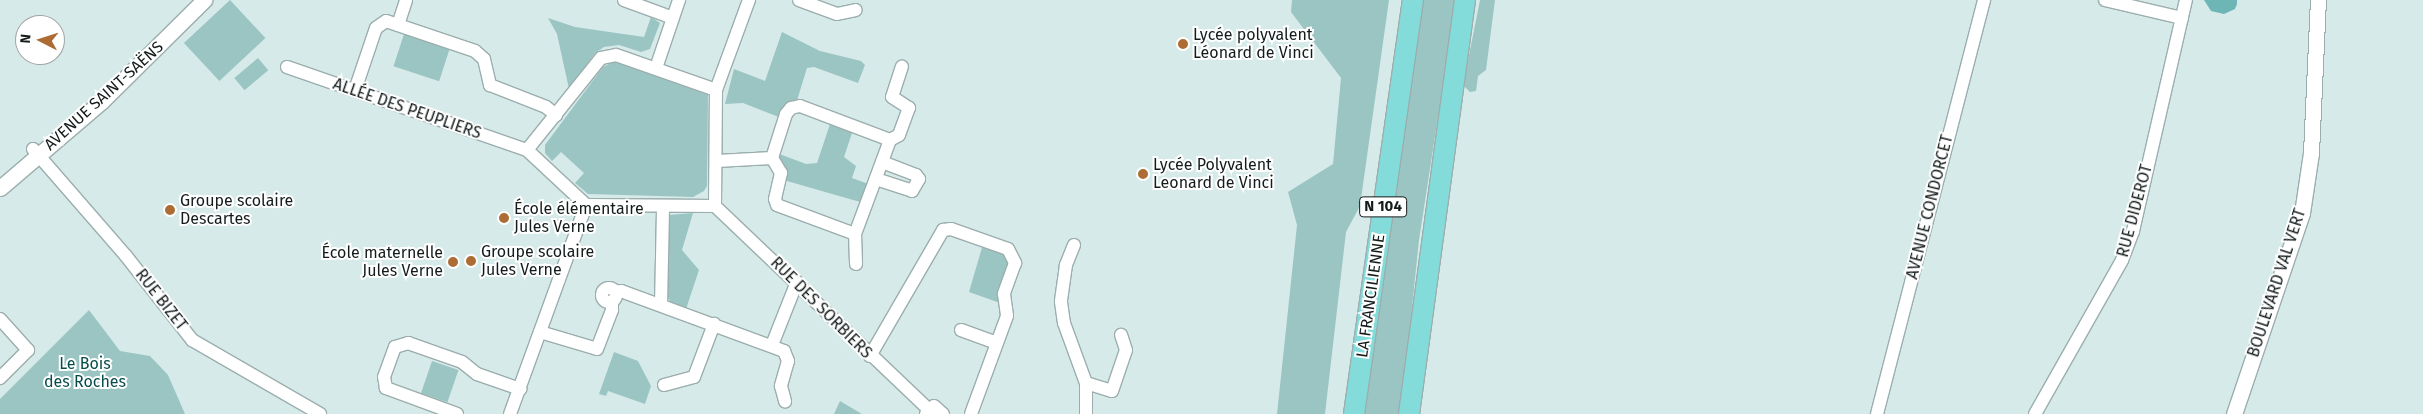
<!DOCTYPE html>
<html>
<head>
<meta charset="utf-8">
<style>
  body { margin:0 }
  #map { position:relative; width:2423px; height:414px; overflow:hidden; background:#d6eae9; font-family:"Fira Sans",sans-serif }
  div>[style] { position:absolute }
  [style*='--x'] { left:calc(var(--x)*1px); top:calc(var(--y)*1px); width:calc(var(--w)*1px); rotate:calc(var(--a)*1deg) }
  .green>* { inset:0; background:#9bc5c3; transform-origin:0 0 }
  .water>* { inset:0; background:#6db6b5 }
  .roads { filter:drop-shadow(1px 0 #9baead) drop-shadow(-1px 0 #9baead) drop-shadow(0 1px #9baead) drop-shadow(0 -1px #9baead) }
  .minor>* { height:12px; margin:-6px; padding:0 6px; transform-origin:6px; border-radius:6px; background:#fff }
  .minor>.ring { margin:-6px; padding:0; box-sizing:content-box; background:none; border:12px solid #fff; border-radius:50% }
  .tertiary>* { height:15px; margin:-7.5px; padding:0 7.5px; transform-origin:7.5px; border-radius:7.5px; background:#fff }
  .trunk>* { height:20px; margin:-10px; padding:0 10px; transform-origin:10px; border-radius:10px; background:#84dcda }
  .dots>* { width:14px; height:14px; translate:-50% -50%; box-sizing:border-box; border:2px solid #fff; border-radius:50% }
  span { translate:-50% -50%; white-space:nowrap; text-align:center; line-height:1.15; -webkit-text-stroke:4px #fff; paint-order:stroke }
  .shield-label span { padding:1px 4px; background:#fff; border:1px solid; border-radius:4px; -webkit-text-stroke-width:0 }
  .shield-label { font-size:15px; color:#141b1b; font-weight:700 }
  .poi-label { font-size:16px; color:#141b1b }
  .left { translate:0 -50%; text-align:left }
  .right { translate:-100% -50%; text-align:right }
  .street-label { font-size:16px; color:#141b1b }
  .park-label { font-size:16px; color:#064c4b }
  .north { position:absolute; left:15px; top:15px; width:50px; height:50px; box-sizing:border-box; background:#fff; border:1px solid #a1a4a4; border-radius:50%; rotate:275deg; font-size:14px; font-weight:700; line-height:20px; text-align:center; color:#141b1b }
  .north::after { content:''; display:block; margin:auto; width:18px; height:22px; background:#ac6c34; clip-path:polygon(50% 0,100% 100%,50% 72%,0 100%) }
</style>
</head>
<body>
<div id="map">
  <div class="green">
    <div style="left:230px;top:0;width:52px;height:63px;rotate:47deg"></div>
    <div style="clip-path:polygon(1292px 0,1389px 0,1360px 206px,1346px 232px,1325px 414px,1277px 414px,1297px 225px,1288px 192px,1333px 164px,1341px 78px,1291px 12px)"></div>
    <div style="clip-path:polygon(1418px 0,1456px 0,1419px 240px,1401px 414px,1363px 414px)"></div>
    <div style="clip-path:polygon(1480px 0,1495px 0,1486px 70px,1478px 76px,1476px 91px,1470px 92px,1465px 87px,1465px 75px)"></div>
    <div style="clip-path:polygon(651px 17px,660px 23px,650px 49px,641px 52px,619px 45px,604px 47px,595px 53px,569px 89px,557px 34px,548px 18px,575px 27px,644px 37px)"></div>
    <div style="clip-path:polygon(782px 32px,820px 51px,861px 61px,865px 65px,858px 83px,814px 67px,807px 68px,795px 107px,784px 119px,743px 103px,725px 104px,734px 69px,765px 81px)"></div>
    <div style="left:404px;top:34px;width:48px;height:34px;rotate:18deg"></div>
    <div style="left:258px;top:58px;width:16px;height:31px;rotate:50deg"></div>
    <div style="clip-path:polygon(615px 61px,708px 95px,707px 186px,704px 191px,693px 197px,588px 194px,575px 183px,584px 173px,561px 152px,552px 161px,545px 153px,545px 145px,603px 67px)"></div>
    <div style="clip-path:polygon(832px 118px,854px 127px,844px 157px,856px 166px,852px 178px,874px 186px,867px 204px,780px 179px,774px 152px,806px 164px,817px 163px)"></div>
    <div style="clip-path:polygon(693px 213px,682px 250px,699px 270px,686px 309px,672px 305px,666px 294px,669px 215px)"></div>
    <div style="clip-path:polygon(983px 244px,1005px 252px,1010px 263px,1000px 303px,969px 292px)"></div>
    <div style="clip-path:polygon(89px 310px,120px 351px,150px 356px,168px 375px,185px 414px,0 414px,0 399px)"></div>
    <div style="clip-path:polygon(614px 352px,638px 361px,651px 386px,645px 404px,608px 391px,606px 396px,599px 394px)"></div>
    <div style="left:432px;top:361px;width:28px;height:34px;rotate:19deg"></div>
    <div style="clip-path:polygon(840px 401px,862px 414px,834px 414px)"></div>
  </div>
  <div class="water">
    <div style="clip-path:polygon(2204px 0,2237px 0,2237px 4px,2235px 9px,2224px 14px,2211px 11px)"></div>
  </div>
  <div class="roads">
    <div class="minor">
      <div style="--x:624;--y:0;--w:52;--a:20.2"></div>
      <div style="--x:799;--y:0;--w:40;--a:20.2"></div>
      <div style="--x:837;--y:14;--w:19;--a:-12"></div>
      <div style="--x:2105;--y:0;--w:79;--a:13.2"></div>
      <div style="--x:398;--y:25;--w:26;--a:-72"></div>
      <div style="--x:616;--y:55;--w:106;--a:19.3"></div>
      <div style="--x:716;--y:90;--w:116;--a:90.5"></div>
      <div style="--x:715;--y:206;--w:129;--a:-179.6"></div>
      <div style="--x:586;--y:205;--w:81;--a:-137"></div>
      <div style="--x:527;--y:150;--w:118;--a:-51.2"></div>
      <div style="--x:601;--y:58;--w:15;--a:-11"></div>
      <div style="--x:287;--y:67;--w:254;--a:19.1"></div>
      <div style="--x:656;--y:68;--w:72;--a:-71.3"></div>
      <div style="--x:355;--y:90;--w:65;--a:-71.3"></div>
      <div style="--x:376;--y:28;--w:12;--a:-35"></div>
      <div style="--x:386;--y:21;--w:94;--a:18.6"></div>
      <div style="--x:475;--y:51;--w:12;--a:42"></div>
      <div style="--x:484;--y:59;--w:27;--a:77"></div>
      <div style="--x:490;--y:85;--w:60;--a:21.4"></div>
      <div style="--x:546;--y:107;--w:13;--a:39"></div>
      <div style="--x:716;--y:90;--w:96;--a:-69.9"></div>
      <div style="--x:800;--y:106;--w:96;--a:20.7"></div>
      <div style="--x:890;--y:140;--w:100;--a:110.4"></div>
      <div style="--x:855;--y:234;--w:83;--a:-159.6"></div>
      <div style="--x:777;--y:205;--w:6;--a:-108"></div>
      <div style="--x:775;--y:199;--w:27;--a:-77"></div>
      <div style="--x:781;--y:173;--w:17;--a:-121"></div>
      <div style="--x:772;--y:158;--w:46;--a:-72.3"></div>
      <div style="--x:786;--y:114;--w:8;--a:-50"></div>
      <div style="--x:791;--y:108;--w:9;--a:-13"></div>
      <div style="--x:890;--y:140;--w:10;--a:-29"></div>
      <div style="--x:899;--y:135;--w:29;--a:-70"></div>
      <div style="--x:909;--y:108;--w:20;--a:-147"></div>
      <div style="--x:892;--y:97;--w:32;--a:-72"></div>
      <div style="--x:33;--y:149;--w:142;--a:49"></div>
      <div style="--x:126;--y:256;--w:107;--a:51.8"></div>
      <div style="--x:192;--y:340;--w:148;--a:30"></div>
      <div style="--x:717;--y:161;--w:55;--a:-3.1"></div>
      <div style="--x:876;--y:179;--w:38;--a:18"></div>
      <div style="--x:912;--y:191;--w:14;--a:-60"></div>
      <div style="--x:919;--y:179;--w:5;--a:-127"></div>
      <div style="--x:916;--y:175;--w:36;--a:-159"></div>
      <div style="--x:715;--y:206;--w:294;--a:43.6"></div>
      <div style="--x:855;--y:234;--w:30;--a:88"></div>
      <div style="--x:1074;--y:245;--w:22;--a:112"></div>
      <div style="--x:1066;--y:265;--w:37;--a:98"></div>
      <div style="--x:1061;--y:302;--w:21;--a:82"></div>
      <div style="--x:1064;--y:323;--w:64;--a:69.9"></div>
      <div style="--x:1086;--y:383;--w:31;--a:90"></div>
      <div class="ring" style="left:602px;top:288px;width:2px;height:2px"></div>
      <div style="--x:616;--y:292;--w:5;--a:-11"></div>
      <div style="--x:621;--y:291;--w:174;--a:20.2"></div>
      <div style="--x:784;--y:351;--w:11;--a:68"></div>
      <div style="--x:788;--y:361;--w:26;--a:106"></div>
      <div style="--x:781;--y:386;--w:16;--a:75"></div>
      <div style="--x:661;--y:305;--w:99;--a:-88.8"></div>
      <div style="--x:0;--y:319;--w:42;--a:47.9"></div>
      <div style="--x:28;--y:350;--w:40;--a:135"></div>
      <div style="--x:961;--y:330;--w:38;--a:20"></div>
      <div style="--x:540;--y:332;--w:59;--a:16.6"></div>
      <div style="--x:597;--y:349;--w:42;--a:-69"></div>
      <div style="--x:612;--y:310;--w:9;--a:-90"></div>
      <div style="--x:772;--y:345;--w:68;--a:-68.4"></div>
      <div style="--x:870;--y:356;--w:146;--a:-59.9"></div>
      <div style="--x:943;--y:230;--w:8;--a:-7"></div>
      <div style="--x:951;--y:229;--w:60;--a:19.3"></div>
      <div style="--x:1008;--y:249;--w:16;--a:63"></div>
      <div style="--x:1015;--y:263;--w:33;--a:110"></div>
      <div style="--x:1004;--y:294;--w:22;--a:82"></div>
      <div style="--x:1007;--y:316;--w:104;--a:110.2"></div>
      <div style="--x:1086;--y:383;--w:27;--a:17"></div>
      <div style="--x:1112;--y:391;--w:43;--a:-71.1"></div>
      <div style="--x:1126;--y:350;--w:16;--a:-108"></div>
      <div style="--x:664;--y:385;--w:31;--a:-15"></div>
      <div style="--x:694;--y:377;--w:57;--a:-69.3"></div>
      <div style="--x:457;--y:414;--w:76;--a:-159.9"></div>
      <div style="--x:386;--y:388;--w:11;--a:-100"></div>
      <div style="--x:384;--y:377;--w:32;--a:-70"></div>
      <div style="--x:395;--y:347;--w:14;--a:-17"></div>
      <div style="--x:408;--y:343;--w:57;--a:19.4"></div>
      <div style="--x:462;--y:362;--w:19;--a:39"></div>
      <div style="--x:477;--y:374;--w:46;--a:19.2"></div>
      <div style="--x:510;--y:414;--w:222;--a:-70"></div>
      <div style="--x:926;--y:414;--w:11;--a:-45"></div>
      <div style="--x:934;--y:406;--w:12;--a:42"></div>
      <div style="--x:1877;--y:414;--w:428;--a:-75.5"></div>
      <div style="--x:2035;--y:414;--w:177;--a:-60.5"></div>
      <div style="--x:2122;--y:260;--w:31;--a:-69"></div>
      <div style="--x:2133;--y:231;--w:237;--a:-77.1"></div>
    </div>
    <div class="tertiary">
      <div style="--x:0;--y:188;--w:134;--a:-40.5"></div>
      <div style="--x:102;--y:101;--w:144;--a:-44.7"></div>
      <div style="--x:2234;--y:414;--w:212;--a:-71.3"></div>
      <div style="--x:2302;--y:213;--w:61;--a:-81.5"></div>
      <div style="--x:2311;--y:153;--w:153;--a:-87.4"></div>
    </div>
    <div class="trunk">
      <div style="--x:1354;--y:414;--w:418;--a:-81.9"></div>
      <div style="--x:1409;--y:414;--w:418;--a:-82.3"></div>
    </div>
  </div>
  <div class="dots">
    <div style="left:1183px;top:44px;background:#ac6c34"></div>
    <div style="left:1143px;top:174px;background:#ac6c34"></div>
    <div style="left:170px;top:210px;background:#ac6c34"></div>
    <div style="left:504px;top:218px;background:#ac6c34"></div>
    <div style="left:471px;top:261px;background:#ac6c34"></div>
    <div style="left:453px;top:262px;background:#ac6c34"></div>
  </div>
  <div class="shield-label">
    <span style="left:1383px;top:207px">N 104</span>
  </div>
  <div class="poi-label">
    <span class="left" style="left:1193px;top:44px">Lycée polyvalent<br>Léonard de Vinci</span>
    <span class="left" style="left:1153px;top:174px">Lycée Polyvalent<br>Leonard de Vinci</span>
    <span class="left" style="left:180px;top:210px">Groupe scolaire<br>Descartes</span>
    <span class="left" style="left:514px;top:218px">École élémentaire<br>Jules Verne</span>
    <span class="left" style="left:481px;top:261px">Groupe scolaire<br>Jules Verne</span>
    <span class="right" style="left:443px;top:262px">École maternelle<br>Jules Verne</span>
  </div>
  <div class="street-label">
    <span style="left:104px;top:96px;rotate:-42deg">AVENUE SAINT-SAËNS</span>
    <span style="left:407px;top:109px;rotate:19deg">ALLÉE DES PEUPLIERS</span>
    <span style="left:1930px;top:207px;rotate:-76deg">AVENUE CONDORCET</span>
    <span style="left:2135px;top:211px;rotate:-75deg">RUE DIDEROT</span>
    <span style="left:2277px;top:283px;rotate:-72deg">BOULEVARD VAL VERT</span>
    <span style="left:1371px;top:296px;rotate:-82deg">LA FRANCILIENNE</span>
    <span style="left:161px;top:300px;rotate:52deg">RUE BIZET</span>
    <span style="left:821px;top:308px;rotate:45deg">RUE DES SORBIERS</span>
  </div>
  <div class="park-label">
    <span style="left:85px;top:373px">Le Bois<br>des Roches</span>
  </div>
  <div class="north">N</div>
</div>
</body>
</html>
